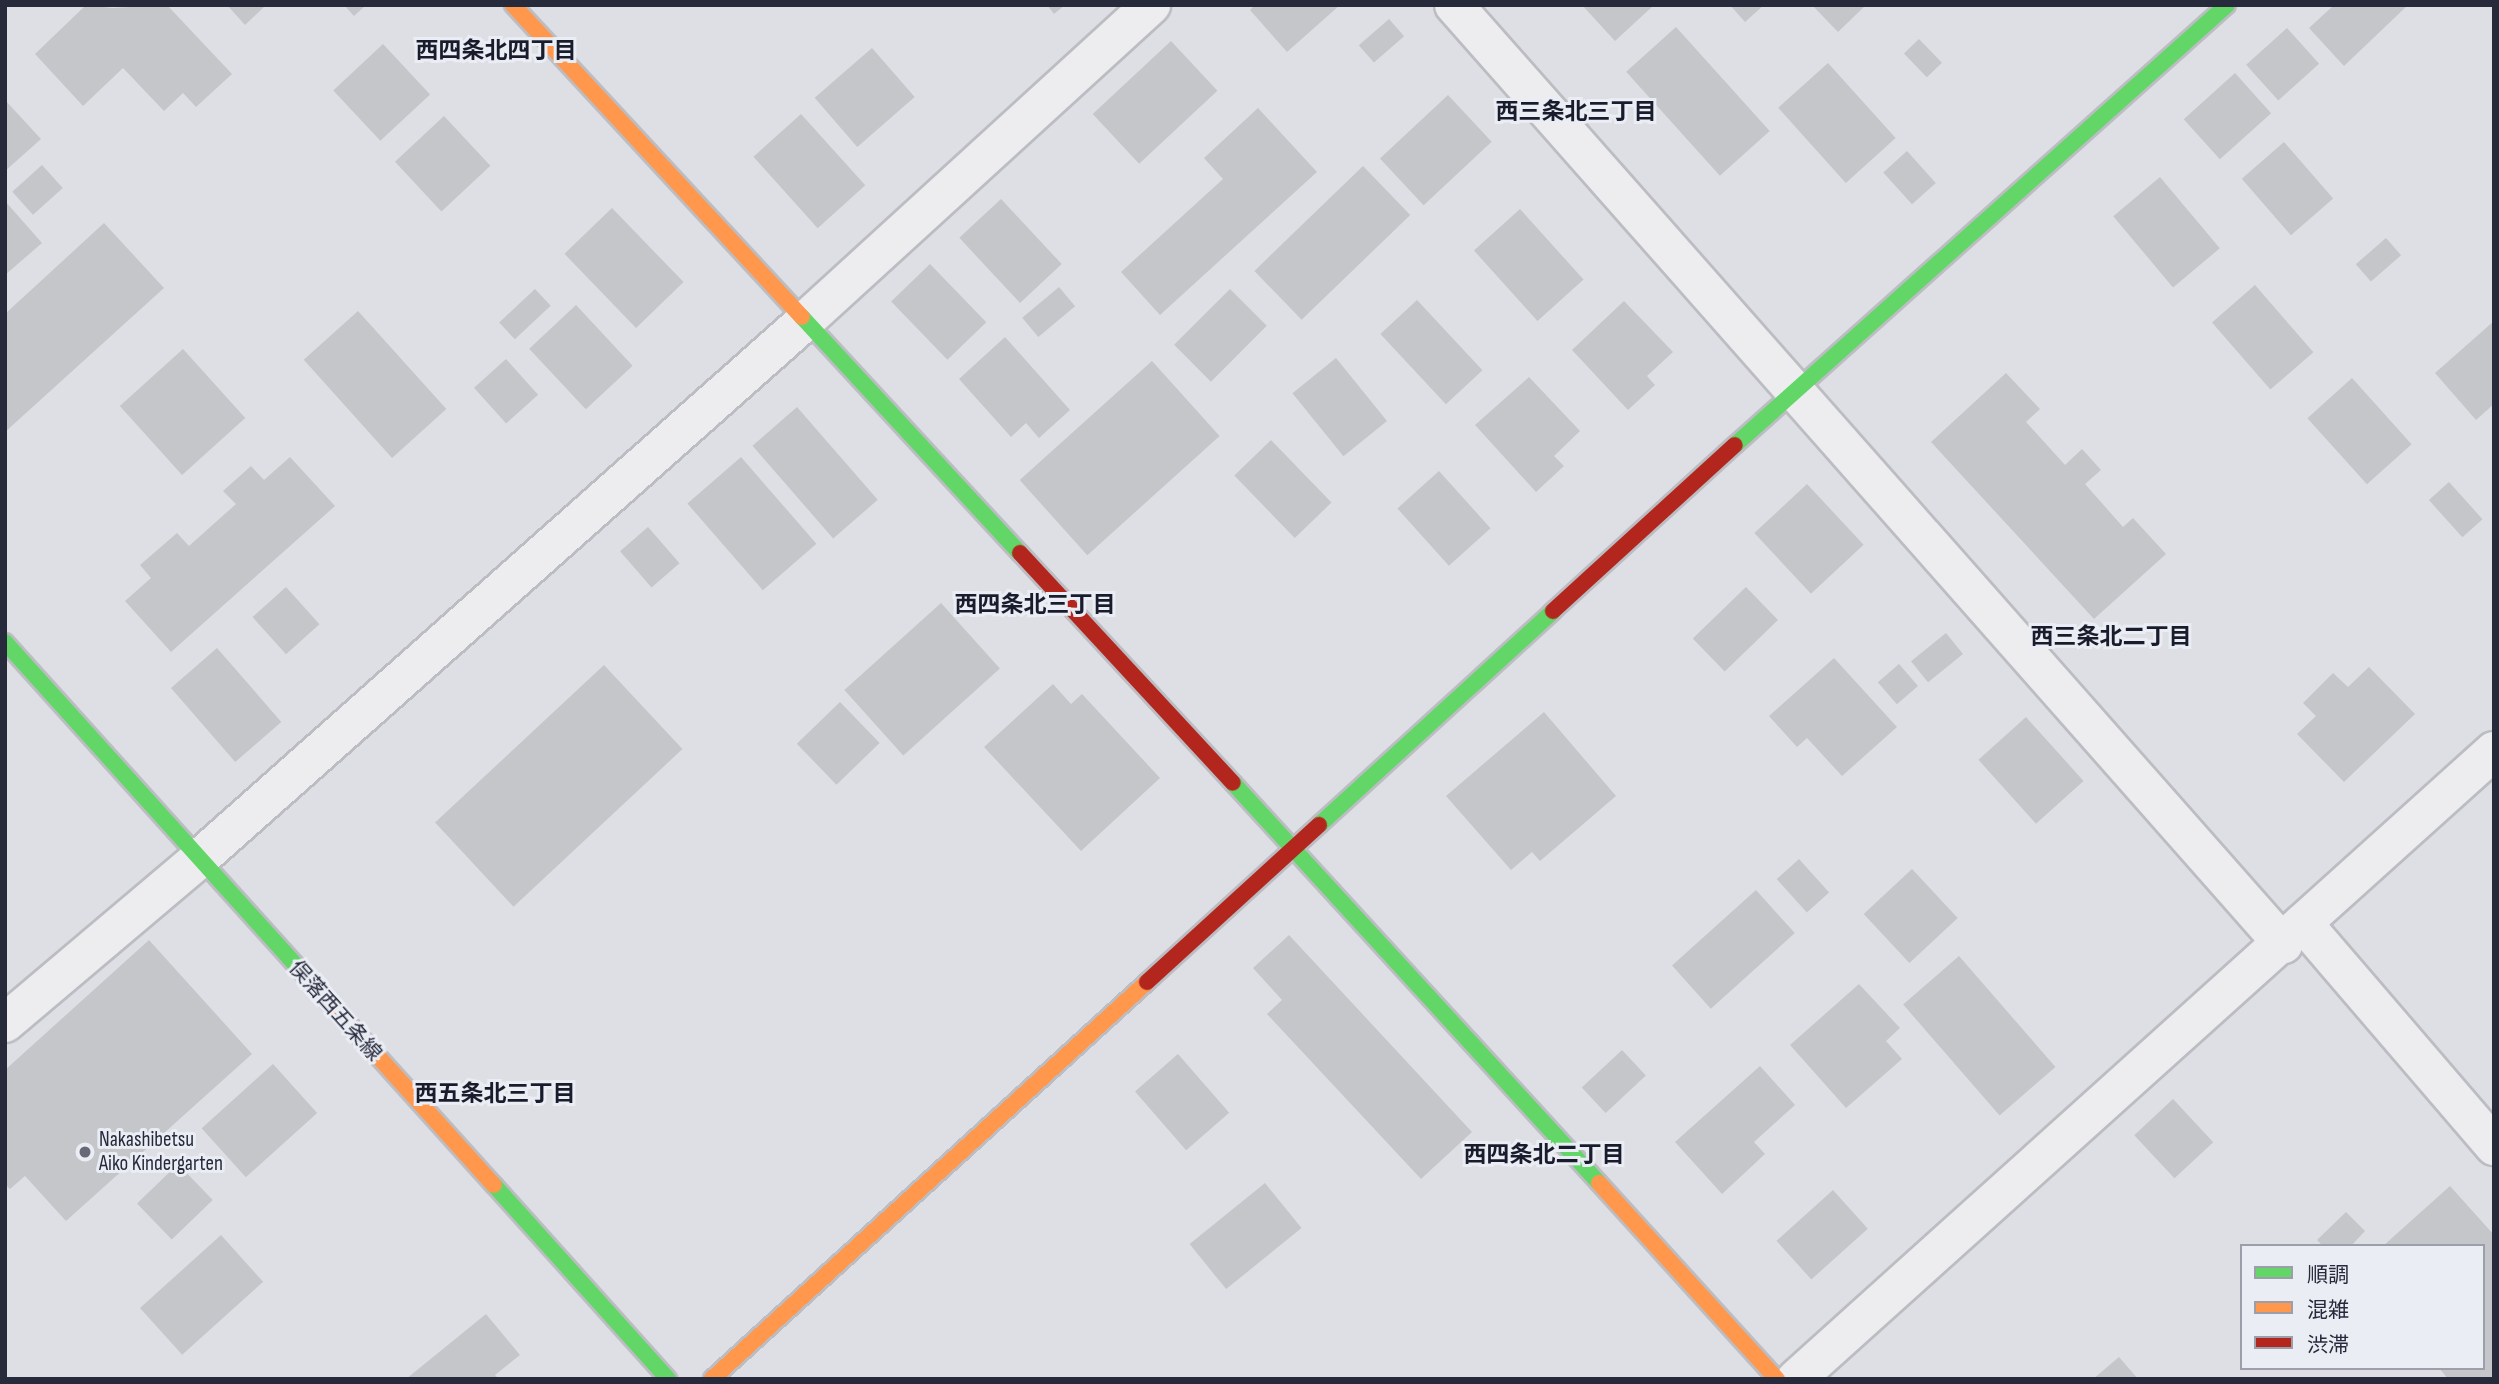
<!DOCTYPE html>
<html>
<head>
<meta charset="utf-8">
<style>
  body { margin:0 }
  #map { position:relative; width:2499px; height:1384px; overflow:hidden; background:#dedfe4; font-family:"Sofia Sans Condensed","Noto Sans JP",sans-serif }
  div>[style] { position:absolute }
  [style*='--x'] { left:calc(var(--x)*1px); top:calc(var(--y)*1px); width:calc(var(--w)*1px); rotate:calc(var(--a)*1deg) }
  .building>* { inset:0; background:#c4c6ca; transform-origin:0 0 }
  .roads { filter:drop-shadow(2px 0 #bcbdc2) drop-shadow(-2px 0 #bcbdc2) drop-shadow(0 2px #bcbdc2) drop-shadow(0 -2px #bcbdc2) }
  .street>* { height:38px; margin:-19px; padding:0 19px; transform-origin:19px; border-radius:19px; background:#ededf0 }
  .fast>* { height:16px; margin:-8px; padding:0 8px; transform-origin:8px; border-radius:8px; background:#63d668 }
  .slow>* { height:16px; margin:-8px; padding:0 8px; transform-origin:8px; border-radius:8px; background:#ff974d }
  .jam>* { height:16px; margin:-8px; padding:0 8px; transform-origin:8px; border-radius:8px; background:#b3261e }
  .dots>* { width:19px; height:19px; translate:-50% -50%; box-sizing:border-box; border:4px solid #ebedf4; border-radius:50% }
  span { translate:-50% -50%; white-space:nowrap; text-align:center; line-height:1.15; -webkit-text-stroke:6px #ebedf4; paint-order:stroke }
  .street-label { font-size:21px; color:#262a3b }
  .poi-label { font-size:21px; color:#262a3b }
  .left { translate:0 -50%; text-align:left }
  .neighbourhood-label { font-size:23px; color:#191c2c; font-weight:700 }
  .frame { position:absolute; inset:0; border:7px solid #262a3b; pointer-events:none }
  .legend { position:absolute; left:2240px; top:1244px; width:245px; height:126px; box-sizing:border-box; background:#ebedf4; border:2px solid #9c9faa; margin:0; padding:9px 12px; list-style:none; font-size:21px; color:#262a3b }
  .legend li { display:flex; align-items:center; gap:14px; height:35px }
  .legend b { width:35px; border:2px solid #9c9faa }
</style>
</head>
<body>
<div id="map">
  <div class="building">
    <div style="clip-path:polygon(86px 5px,112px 8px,167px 5px,232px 74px,196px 107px,183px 93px,164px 111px,123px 68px,83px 106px,35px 54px)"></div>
    <div style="clip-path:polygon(227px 5px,266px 5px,245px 25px)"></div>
    <div style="clip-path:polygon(344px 5px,366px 5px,354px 16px)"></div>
    <div style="clip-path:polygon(1047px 5px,1065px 5px,1054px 14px)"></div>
    <div style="clip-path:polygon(1255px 5px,1340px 5px,1287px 52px,1250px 10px)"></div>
    <div style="clip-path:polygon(1582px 5px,1654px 5px,1615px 41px)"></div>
    <div style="clip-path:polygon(1730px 5px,1764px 5px,1745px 22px)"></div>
    <div style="clip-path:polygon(1812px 5px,1866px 5px,1838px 32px)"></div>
    <div style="clip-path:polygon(2334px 5px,2408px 5px,2344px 66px,2309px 28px)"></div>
    <div style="left:1389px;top:19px;width:23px;height:40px;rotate:49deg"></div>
    <div style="left:1676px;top:27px;width:140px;height:67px;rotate:48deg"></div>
    <div style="left:2287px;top:28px;width:48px;height:55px;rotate:48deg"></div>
    <div style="left:1919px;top:39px;width:33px;height:21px;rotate:46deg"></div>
    <div style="left:1171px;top:41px;width:68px;height:107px;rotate:47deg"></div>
    <div style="left:383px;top:44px;width:69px;height:68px;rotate:47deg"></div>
    <div style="left:872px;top:48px;width:65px;height:76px;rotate:49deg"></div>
    <div style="left:1828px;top:63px;width:101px;height:67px;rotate:48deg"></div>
    <div style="left:2235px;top:73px;width:54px;height:69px;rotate:48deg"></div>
    <div style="left:1448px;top:95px;width:64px;height:93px;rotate:47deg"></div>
    <div style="clip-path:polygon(5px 100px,41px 139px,5px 171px)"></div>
    <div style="clip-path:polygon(1258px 108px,1317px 172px,1160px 315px,1121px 272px,1223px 179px,1204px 158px)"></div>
    <div style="left:801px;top:114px;width:96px;height:64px;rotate:48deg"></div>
    <div style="left:444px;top:116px;width:68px;height:67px;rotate:47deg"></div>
    <div style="left:2284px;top:142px;width:75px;height:56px;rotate:49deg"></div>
    <div style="left:1907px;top:151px;width:43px;height:32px;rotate:48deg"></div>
    <div style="left:42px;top:165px;width:31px;height:40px;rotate:48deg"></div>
    <div style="left:1363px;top:166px;width:68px;height:151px;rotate:46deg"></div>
    <div style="left:2160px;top:177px;width:93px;height:61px;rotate:50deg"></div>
    <div style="left:1001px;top:199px;width:89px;height:57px;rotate:47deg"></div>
    <div style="clip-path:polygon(5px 201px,42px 243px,5px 275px)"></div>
    <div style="left:612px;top:208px;width:103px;height:66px;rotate:46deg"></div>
    <div style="left:1520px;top:209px;width:95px;height:62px;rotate:48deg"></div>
    <div style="clip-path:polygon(104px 223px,164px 288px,5px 432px,5px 314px)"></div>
    <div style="left:2386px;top:238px;width:23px;height:40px;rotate:49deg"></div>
    <div style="left:930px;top:264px;width:81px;height:54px;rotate:46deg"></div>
    <div style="left:2255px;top:285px;width:89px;height:57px;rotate:49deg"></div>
    <div style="left:1059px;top:287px;width:25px;height:48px;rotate:50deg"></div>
    <div style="left:535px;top:289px;width:23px;height:49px;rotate:47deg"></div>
    <div style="left:1230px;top:289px;width:52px;height:79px;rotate:45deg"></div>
    <div style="left:1417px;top:300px;width:96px;height:50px;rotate:47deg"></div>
    <div style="clip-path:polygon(1624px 301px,1673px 352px,1647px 376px,1655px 385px,1628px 410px,1572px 350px)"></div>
    <div style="left:576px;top:305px;width:83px;height:64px;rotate:47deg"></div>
    <div style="left:358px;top:311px;width:132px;height:73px;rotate:48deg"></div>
    <div style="clip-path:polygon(2494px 321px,2494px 404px,2476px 420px,2435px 373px)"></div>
    <div style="clip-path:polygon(1005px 337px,1070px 410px,1039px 438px,1026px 423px,1011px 437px,959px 379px)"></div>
    <div style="left:183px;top:349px;width:93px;height:85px;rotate:48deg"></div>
    <div style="left:1336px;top:358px;width:81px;height:56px;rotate:51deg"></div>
    <div style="left:506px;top:359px;width:48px;height:43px;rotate:48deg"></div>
    <div style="left:1152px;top:361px;width:101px;height:178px;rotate:48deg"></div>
    <div style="clip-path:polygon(2006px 373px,2040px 409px,2026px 422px,2065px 465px,2082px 449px,2101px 470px,2085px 484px,2123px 527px,2133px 518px,2166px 554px,2094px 619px,1931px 442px)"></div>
    <div style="clip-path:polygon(1529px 377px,1580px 431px,1554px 456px,1564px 466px,1536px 492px,1475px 425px)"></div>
    <div style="left:2352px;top:378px;width:89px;height:60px;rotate:48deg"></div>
    <div style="left:797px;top:407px;width:123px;height:59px;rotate:49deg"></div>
    <div style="left:1271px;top:440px;width:87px;height:51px;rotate:46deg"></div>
    <div style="clip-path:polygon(290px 457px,335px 506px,171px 652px,125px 601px,151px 578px,140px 565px,177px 533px,189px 546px,236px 504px,223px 491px,251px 466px,264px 480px)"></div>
    <div style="left:741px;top:457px;width:115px;height:71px;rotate:49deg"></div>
    <div style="left:1439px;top:471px;width:77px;height:56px;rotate:48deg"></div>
    <div style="left:2449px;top:482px;width:50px;height:27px;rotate:48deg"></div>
    <div style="left:1807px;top:484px;width:83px;height:72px;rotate:47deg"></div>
    <div style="left:648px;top:527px;width:48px;height:37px;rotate:49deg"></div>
    <div style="left:286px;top:587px;width:50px;height:45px;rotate:48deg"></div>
    <div style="left:1746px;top:587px;width:46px;height:74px;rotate:46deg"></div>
    <div style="left:941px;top:603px;width:88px;height:130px;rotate:48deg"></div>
    <div style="left:1946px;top:633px;width:27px;height:45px;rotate:51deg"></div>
    <div style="left:217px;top:648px;width:98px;height:61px;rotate:49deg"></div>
    <div style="clip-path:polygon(1834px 658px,1897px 727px,1842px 776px,1807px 738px,1797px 747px,1769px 716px)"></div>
    <div style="left:1899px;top:664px;width:29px;height:28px;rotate:49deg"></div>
    <div style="left:604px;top:665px;width:115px;height:231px;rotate:47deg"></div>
    <div style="clip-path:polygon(2369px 667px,2415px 714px,2344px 782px,2297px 734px,2316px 716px,2303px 703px,2333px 673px,2348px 687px)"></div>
    <div style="clip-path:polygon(1053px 684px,1071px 704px,1082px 694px,1160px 778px,1081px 851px,984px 747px)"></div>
    <div style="left:840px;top:702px;width:57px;height:60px;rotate:46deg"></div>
    <div style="clip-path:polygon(1544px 712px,1616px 796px,1540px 861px,1532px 852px,1511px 870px,1446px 796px)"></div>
    <div style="left:2026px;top:717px;width:86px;height:64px;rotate:48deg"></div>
    <div style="left:1799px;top:859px;width:45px;height:30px;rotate:48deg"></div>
    <div style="left:1912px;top:869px;width:67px;height:66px;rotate:47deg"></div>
    <div style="left:1756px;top:890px;width:58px;height:113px;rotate:48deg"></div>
    <div style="clip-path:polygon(1289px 935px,1472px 1132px,1421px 1179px,1267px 1014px,1282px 1000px,1253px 968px)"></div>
    <div style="clip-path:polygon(149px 940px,252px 1054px,66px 1221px,25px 1176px,10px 1189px,5px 1184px,5px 1070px)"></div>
    <div style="left:1959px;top:956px;width:147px;height:74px;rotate:49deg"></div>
    <div style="clip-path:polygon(1859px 984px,1900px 1028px,1886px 1041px,1902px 1059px,1846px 1108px,1790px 1045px)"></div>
    <div style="left:1622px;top:1050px;width:35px;height:55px;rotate:47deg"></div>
    <div style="left:1178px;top:1054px;width:78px;height:57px;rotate:49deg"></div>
    <div style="left:273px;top:1064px;width:66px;height:96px;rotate:48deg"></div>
    <div style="clip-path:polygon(1760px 1066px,1795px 1105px,1754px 1142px,1765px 1154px,1722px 1194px,1675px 1142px)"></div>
    <div style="left:2173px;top:1099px;width:59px;height:53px;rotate:47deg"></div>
    <div style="left:178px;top:1164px;width:50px;height:57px;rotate:46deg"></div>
    <div style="left:1265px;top:1183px;width:58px;height:97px;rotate:51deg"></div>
    <div style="clip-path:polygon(2450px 1186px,2494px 1235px,2494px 1379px,2448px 1379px,2439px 1368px,2483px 1368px,2483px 1246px,2383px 1246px)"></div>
    <div style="left:1833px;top:1190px;width:52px;height:76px;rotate:48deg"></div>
    <div style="clip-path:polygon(2346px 1212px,2365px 1231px,2351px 1246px,2323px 1246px,2317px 1240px)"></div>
    <div style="left:221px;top:1235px;width:63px;height:109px;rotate:48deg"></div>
    <div style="clip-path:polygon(486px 1314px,520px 1355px,495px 1375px,499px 1379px,406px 1379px)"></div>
    <div style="clip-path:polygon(2119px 1357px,2138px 1379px,2093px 1379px)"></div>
  </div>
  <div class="roads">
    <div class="street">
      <div style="--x:1454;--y:5;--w:1253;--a:48.56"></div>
      <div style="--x:2303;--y:923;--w:294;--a:49.4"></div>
      <div style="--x:5;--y:1023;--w:254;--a:-40.2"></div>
      <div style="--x:199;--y:859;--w:809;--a:-41.59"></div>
      <div style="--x:804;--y:322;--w:470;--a:-42.4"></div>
      <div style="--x:1796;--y:1379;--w:939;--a:-41.98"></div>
    </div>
    <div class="fast">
      <div style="--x:802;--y:317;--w:321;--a:47.3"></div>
      <div style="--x:1735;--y:445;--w:660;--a:-41.81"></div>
      <div style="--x:5;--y:642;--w:457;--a:48"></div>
      <div style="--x:1233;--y:783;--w:542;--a:47.54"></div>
      <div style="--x:1319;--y:825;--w:317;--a:-42.4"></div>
      <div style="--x:494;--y:1185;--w:261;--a:48.1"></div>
    </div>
    <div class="slow">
      <div style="--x:513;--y:5;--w:425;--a:47.2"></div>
      <div style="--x:311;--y:982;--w:273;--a:48"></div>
      <div style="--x:1599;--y:1183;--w:265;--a:47.8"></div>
      <div style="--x:712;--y:1379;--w:589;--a:-42.38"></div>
    </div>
    <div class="jam">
      <div style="--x:1020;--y:553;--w:313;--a:47.2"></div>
      <div style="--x:1553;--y:611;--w:246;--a:-42.4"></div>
      <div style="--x:1147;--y:982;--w:233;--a:-42.4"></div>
    </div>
  </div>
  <div class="dots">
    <div style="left:85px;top:1152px;background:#666976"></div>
  </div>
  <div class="street-label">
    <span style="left:335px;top:1011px;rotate:48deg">俣落西五条線</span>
  </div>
  <div class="poi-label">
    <span class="left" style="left:99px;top:1152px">Nakashibetsu<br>Aiko Kindergarten</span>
  </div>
  <div class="neighbourhood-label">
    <span style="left:496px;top:51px">西四条北四丁目</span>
    <span style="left:1576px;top:112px">西三条北三丁目</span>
    <span style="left:1035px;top:605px">西四条北三丁目</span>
    <span style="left:2111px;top:637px">西三条北二丁目</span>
    <span style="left:495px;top:1094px">西五条北三丁目</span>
    <span style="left:1544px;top:1155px">西四条北二丁目</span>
  </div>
  <div class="frame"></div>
  <ul class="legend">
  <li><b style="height:9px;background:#63d668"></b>順調</li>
  <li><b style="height:9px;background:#ff974d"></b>混雑</li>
  <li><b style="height:9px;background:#b3261e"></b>渋滞</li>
  </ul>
</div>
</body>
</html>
